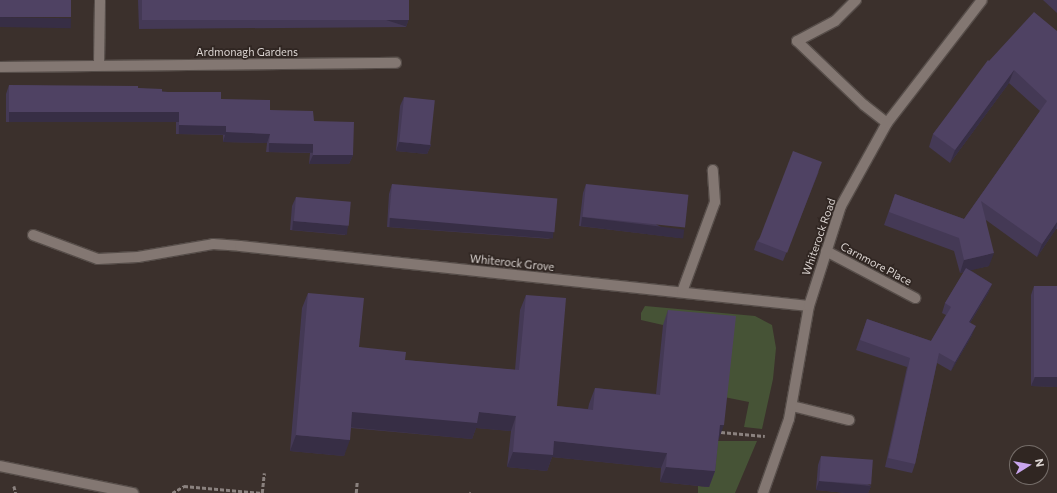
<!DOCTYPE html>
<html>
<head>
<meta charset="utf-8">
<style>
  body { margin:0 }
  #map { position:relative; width:1057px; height:493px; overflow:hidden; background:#3b302c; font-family:Commissioner,sans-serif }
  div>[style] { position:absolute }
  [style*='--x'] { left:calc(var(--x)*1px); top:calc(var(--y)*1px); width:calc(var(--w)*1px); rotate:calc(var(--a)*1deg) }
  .green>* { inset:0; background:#465336 }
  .path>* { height:2.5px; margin-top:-1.25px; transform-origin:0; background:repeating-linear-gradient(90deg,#8b827f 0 4px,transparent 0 6px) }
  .roads { filter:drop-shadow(1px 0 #564d49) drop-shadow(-1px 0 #564d49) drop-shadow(0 1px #564d49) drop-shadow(0 -1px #564d49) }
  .minor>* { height:10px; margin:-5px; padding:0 5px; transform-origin:5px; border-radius:5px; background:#837772 }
  .wall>* { inset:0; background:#443955 }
  .shaded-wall>* { inset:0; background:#372e45; transform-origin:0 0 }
  .building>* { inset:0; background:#4f4263; transform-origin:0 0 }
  span { translate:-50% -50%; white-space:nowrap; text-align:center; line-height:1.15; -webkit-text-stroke:3.5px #302622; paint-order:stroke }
  .street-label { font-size:11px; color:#dbd4d1 }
  .north { position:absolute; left:1009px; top:445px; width:40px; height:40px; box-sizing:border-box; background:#302622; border:1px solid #746c68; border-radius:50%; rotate:79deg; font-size:11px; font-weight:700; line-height:16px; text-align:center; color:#dbd4d1 }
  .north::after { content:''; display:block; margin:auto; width:14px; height:18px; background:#c9a5ee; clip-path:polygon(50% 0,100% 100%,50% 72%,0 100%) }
</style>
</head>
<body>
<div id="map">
  <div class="green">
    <div style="clip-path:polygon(645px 306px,755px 316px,772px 325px,776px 348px,773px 379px,762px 429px,744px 427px,749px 402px,724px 397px,730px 332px,663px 325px,641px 320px,641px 313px)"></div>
    <div style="clip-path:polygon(714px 441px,757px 441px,735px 493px,698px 493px,698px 486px,709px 487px)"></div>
  </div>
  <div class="path">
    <div style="--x:721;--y:432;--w:44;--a:5.2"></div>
    <div style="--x:14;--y:486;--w:7;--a:74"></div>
    <div style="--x:172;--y:493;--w:14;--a:-30"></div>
    <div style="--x:184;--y:486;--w:79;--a:5.1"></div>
    <div style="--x:262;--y:493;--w:20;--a:-84"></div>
    <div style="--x:356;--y:493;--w:12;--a:-85"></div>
    <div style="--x:470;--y:493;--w:1;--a:-45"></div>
  </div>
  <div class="roads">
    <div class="minor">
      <div style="--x:856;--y:0;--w:30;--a:135"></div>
      <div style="--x:835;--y:21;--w:43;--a:152.2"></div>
      <div style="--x:797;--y:41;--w:93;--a:43.7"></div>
      <div style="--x:864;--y:105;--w:29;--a:38"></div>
      <div style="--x:99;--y:65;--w:65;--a:-89.1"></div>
      <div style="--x:0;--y:67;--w:396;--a:-0.6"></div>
      <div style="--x:33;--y:235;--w:69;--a:20.3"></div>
      <div style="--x:98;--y:259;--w:40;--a:-2.9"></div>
      <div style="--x:138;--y:257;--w:76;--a:-9.8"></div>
      <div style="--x:213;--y:244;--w:27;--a:4"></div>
      <div style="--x:240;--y:246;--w:572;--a:6.02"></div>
      <div style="--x:826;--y:251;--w:101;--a:27.8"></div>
      <div style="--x:682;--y:292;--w:96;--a:-69.9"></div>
      <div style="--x:715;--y:202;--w:32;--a:-94"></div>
      <div style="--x:792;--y:406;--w:59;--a:13.8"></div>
      <div style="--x:0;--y:466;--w:136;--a:11.5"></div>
      <div style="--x:763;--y:493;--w:78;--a:-70.6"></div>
      <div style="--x:789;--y:419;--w:115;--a:-80"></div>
      <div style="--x:809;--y:306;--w:105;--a:-72.3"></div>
      <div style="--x:841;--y:206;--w:95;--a:-61"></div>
      <div style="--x:887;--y:123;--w:155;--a:-52.3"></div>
    </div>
  </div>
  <div class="wall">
    <div style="clip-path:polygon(138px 0,409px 0,409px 18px,406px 27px,139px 29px)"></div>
    <div style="clip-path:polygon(1043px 0,1057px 0,1057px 13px)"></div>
    <div style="clip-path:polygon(1057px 31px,1057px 229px,1056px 229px,1037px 257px,986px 220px,989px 266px,970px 270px,992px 284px,988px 293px,970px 323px,972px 335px,951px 371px,937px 363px,915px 464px,912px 473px,885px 467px,907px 367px,856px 350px,867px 319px,931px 341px,946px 315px,942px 313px,945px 303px,964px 272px,960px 273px,954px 251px,884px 225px,895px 194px,964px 219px,1040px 111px,1009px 83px,950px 163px,929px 147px,933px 134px,989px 61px)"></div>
    <div style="clip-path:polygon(9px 85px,138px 88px,221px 99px,270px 110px,314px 121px,353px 155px,349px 164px,309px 164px,310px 153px,266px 152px,267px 143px,223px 142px,223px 135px,176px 134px,176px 121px,6px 122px,6px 94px)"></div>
    <div style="clip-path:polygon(404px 97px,431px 145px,427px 154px,396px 151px,400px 106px)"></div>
    <div style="clip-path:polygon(819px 171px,783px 261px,754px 250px,757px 241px)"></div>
    <div style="clip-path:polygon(392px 184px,551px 239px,387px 227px,389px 194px)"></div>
    <div style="clip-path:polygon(586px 184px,680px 238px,579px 226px,583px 193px)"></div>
    <div style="clip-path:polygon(296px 197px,348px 226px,345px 235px,290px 230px,292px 206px)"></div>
    <div style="clip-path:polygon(1034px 286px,1057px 286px,1057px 387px,1031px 386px,1031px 295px)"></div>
    <div style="clip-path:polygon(308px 293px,359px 347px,405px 360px,515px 370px,520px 310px,526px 295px,557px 406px,588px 409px,589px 404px,595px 388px,656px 394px,663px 325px,668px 310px,718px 441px,715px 471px,709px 487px,660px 482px,661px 468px,552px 457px,547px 471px,507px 467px,511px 431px,476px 428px,472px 439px,351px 428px,344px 456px,290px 451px,302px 308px)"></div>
    <div style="clip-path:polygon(821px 456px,871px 486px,868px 493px,846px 493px,816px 490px,818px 465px)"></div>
  </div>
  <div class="shaded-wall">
    <div style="left:0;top:17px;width:71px;height:10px;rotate:1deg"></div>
    <div style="left:409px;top:18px;width:9px;height:267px;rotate:108deg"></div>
    <div style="clip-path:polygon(1014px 70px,1009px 83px,950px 163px,955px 150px)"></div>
    <div style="left:9px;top:112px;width:170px;height:10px"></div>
    <div style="left:179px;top:125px;width:47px;height:9px;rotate:1deg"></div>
    <div style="clip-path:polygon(226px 132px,270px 134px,267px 143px,223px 142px)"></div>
    <div style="clip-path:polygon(399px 142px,431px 145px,427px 154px,396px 151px)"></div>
    <div style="left:269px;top:143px;width:44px;height:9px;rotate:1deg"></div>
    <div style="clip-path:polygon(313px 155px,353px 155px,349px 164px,309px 164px)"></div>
    <div style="left:582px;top:217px;width:103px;height:9px;rotate:7deg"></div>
    <div style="left:390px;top:218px;width:164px;height:9px;rotate:4deg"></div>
    <div style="left:293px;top:221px;width:55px;height:9px;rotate:5deg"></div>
    <div style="clip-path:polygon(1057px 222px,1056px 229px,1037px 257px,1042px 244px)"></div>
    <div style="clip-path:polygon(994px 253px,989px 266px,960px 273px,964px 260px)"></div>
    <div style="clip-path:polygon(992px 284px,988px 293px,965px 331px,969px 322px)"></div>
    <div style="clip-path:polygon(976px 326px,972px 335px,951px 371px,955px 362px)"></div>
    <div style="clip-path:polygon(1035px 377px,1057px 377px,1057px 387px,1031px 386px)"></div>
    <div style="clip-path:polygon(352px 412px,479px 412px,516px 416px,511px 431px,476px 428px,472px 439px,347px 427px)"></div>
    <div style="clip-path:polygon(720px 425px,724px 425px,718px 441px,714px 441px)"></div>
    <div style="clip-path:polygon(296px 435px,350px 440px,344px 456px,290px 451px)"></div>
    <div style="clip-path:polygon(554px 441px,667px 453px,661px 468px,552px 457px,547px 471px,507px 467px,513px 452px)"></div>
    <div style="clip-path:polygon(666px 467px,715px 471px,709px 487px,660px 482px)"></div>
    <div style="clip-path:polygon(819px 481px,871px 486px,868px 493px,846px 493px,816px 490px)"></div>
  </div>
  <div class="building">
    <div style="left:0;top:0;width:71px;height:17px"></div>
    <div style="left:142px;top:0;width:267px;height:20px"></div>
    <div style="clip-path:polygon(1034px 12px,1057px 31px,1057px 222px,1042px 244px,981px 201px,994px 253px,964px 260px,959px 238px,889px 212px,895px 194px,964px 219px,1047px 101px,1014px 70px,955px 150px,933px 134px,988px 60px,989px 61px)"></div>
    <div style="clip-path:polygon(9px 85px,138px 86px,138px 88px,162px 89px,162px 92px,221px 92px,221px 99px,270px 100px,270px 110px,313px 111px,314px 121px,354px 122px,353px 155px,313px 155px,313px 144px,269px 143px,270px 134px,226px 132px,226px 126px,179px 125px,179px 112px,9px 112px)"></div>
    <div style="left:404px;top:97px;width:31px;height:45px;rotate:6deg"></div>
    <div style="left:793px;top:151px;width:31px;height:97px;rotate:21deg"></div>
    <div style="left:392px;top:184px;width:166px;height:34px;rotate:5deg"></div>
    <div style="left:586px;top:184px;width:103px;height:33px;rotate:6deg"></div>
    <div style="left:296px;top:197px;width:55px;height:24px;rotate:5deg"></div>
    <div style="clip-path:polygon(966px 268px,992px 284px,969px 322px,976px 326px,955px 362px,939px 353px,915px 464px,888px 458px,910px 358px,860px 340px,867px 319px,931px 341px,951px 307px,945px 303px)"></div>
    <div style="left:1034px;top:286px;width:23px;height:91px"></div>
    <div style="clip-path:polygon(308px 293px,364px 298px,359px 347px,406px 352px,405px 360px,519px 370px,526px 295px,566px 298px,557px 406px,593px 410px,595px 388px,660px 395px,668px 310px,736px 316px,724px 425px,720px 425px,715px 471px,666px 467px,667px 453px,554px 441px,553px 455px,513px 452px,516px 416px,479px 412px,477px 423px,352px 412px,350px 440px,296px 435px)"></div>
    <div style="left:821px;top:456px;width:52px;height:25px;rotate:4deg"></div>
  </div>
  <div class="street-label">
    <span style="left:247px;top:52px">Ardmonagh Gardens</span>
    <span style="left:819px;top:237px;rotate:-71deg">Whiterock Road</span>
    <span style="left:512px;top:263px;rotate:6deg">Whiterock Grove</span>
    <span style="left:876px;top:264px;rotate:28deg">Carnmore Place</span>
  </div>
  <div class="north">N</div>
</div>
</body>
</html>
